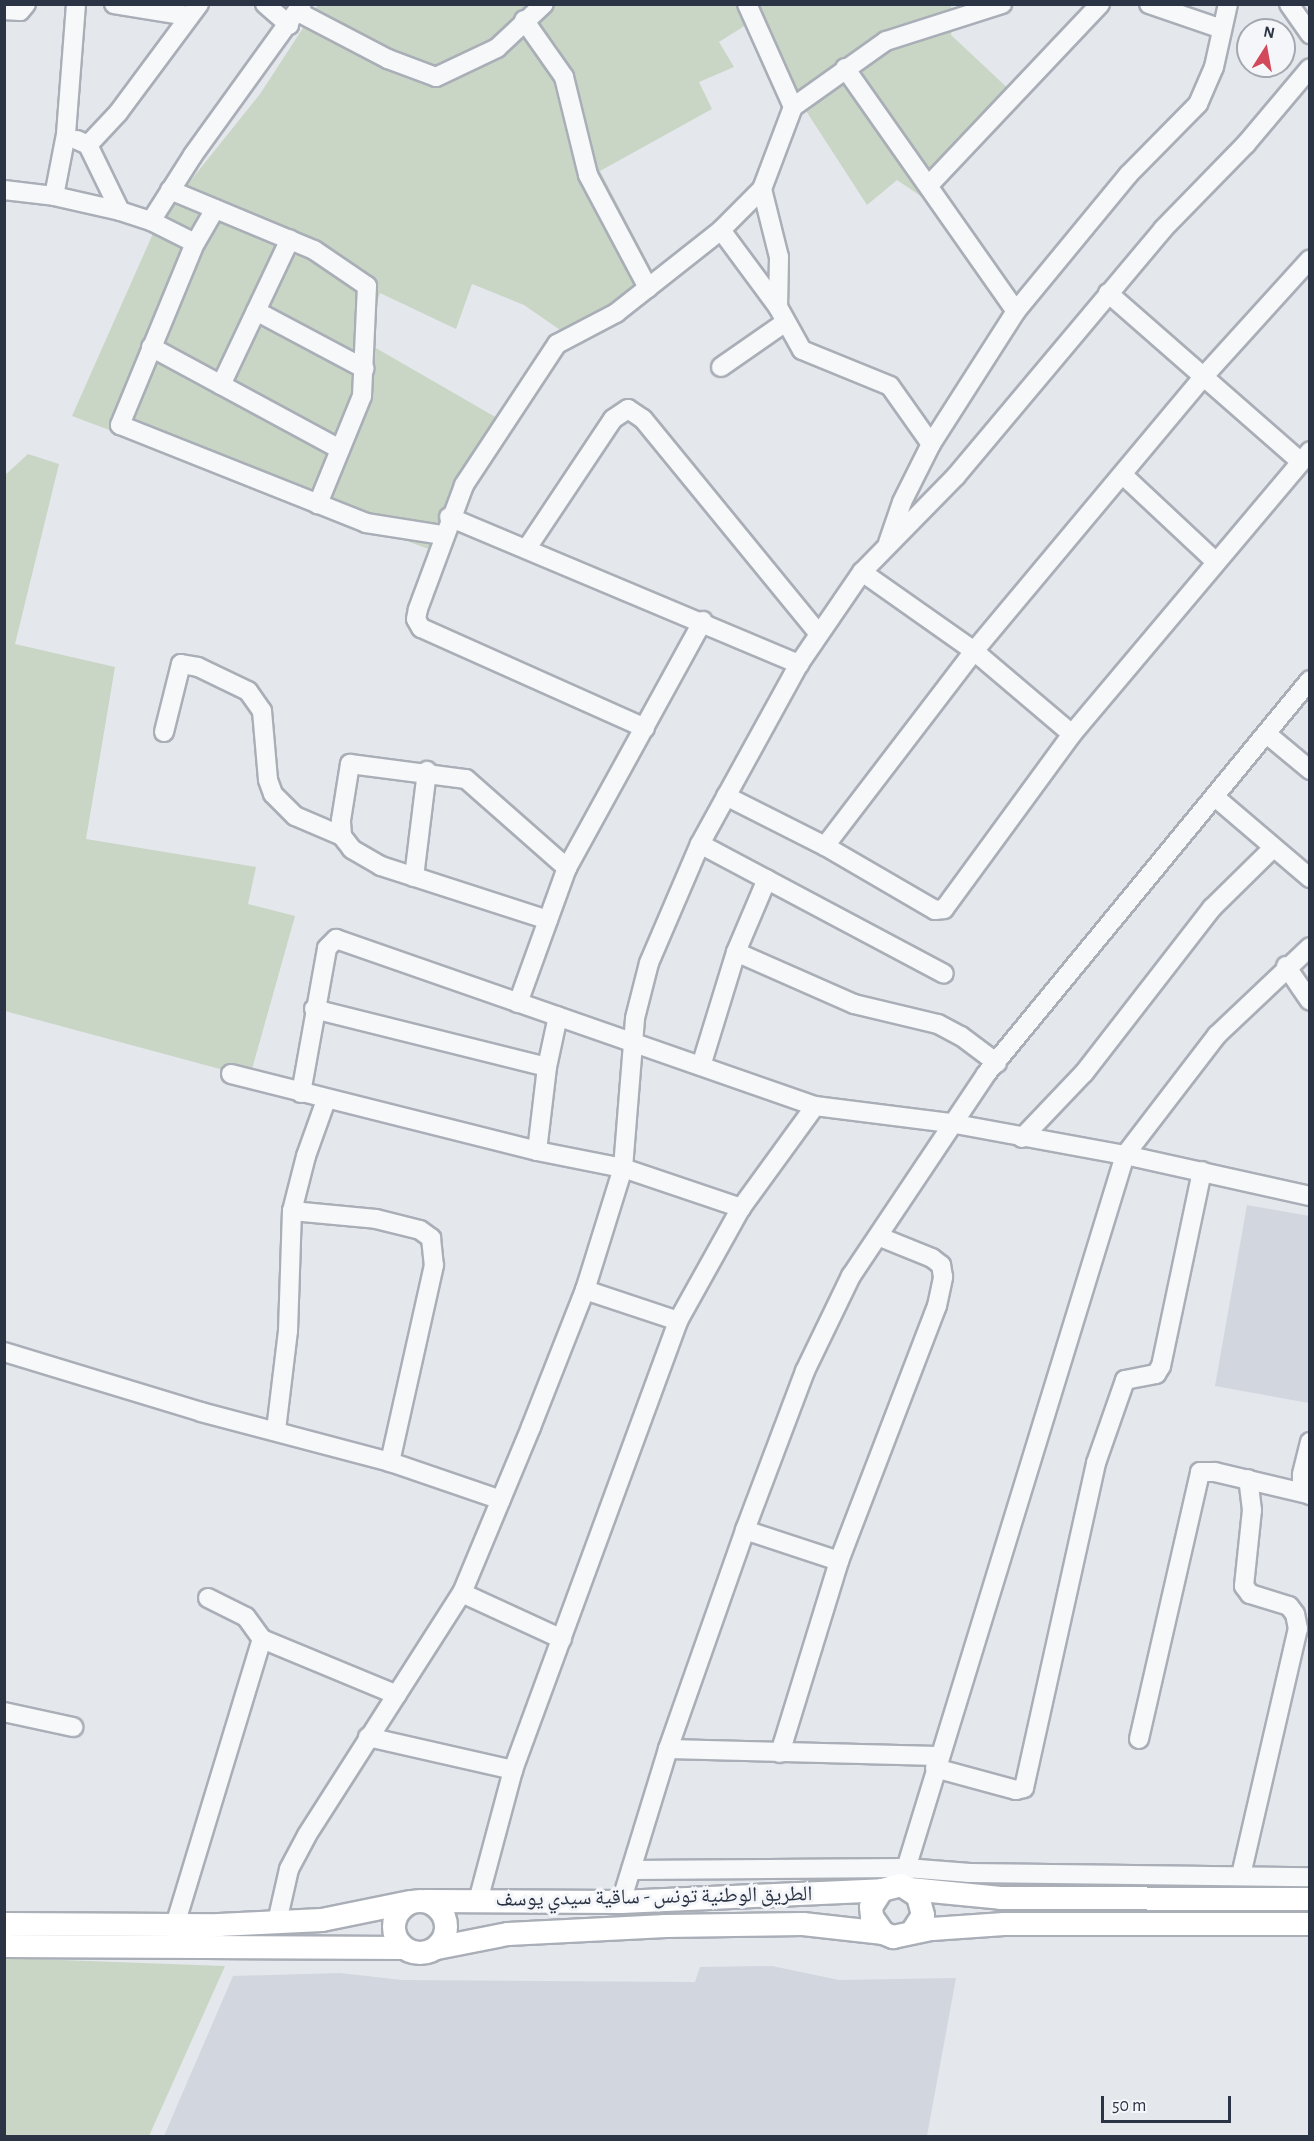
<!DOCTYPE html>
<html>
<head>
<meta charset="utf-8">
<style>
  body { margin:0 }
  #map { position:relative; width:1314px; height:2141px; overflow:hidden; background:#e4e7ec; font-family:"Alegreya Sans","Noto Naskh Arabic",sans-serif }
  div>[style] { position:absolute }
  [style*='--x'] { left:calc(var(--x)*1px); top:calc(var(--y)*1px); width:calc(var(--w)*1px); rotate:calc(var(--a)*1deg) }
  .built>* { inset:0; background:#d2d6de }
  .green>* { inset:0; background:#c9d6c5 }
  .roads { filter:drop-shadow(2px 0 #a9aeb7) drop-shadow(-2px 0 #a9aeb7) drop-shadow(0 2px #a9aeb7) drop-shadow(0 -2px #a9aeb7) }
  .minor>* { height:18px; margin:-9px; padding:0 9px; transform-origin:9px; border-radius:9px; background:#f7f8fa }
  .major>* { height:22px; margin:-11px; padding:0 11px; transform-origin:11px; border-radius:11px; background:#fff }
  .major>.ring { margin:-11px; padding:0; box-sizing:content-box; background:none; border:22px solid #fff; border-radius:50% }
  span { translate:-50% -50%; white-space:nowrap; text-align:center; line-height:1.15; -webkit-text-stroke:6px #f4f6f9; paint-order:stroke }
  .street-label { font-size:21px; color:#2b3445 }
  .frame { position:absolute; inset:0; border:6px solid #2b3445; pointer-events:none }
  .north { position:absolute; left:1236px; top:18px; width:60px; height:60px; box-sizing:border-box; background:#f4f6f9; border:2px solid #a4a8b1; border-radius:50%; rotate:11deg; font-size:16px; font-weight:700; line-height:24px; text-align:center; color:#2b3445 }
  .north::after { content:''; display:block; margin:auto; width:21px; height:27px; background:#d1495b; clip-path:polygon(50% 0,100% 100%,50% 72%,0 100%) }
  .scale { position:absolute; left:1101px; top:2096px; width:130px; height:27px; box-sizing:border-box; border:3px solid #2b3445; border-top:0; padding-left:8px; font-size:18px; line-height:21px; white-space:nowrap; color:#2b3445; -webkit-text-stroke:4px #f4f6f9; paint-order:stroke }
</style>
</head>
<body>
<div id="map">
  <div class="built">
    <div style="clip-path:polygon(1247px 1205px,1309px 1216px,1309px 1403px,1215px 1386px)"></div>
    <div style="clip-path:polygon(772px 1966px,839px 1980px,956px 1978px,927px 2136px,164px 2136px,233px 1976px,340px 1973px,402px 1980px,695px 1982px,700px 1967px)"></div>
  </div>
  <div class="green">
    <div style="clip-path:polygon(318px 5px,950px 5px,954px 13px,951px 35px,1014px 94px,931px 203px,897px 180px,867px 205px,749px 23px,719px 42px,734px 67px,699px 82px,712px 109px,600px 171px,656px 278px,563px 332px,524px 305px,472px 284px,456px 329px,380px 293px,362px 340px,504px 422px,431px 550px,72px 416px,159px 220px,260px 94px)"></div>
    <div style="clip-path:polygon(28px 454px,59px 464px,15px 644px,115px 667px,86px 839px,256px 867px,248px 904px,295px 916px,247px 1087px,220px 1069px,5px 1011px,4px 476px)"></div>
    <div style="clip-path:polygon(5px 1958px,225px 1966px,149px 2136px,5px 2136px)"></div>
  </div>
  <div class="roads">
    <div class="minor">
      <div style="--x:114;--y:4;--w:75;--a:9.2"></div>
      <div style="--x:265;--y:4;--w:32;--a:41"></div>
      <div style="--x:747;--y:4;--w:113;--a:65.9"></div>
      <div style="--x:1149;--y:4;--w:77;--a:18.9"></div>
      <div style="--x:1289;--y:4;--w:37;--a:55"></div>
      <div style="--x:4;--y:10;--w:16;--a:4"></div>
      <div style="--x:20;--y:11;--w:9;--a:-49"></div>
      <div style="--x:298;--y:12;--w:102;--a:27.6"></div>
      <div style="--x:388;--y:59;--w:51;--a:20.6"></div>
      <div style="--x:436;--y:77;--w:68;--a:-25.4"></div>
      <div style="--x:497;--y:48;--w:64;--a:-43.1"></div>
      <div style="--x:524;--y:20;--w:70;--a:54.9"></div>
      <div style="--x:564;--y:77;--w:101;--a:76.2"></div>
      <div style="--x:588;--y:175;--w:128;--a:62"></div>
      <div style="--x:845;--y:68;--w:297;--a:54.9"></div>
      <div style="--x:77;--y:140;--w:12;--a:24"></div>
      <div style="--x:88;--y:145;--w:73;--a:64.1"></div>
      <div style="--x:88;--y:145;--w:44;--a:-46.8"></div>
      <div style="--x:118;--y:113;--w:136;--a:-53.4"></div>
      <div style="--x:929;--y:185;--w:249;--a:-46.6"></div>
      <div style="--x:762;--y:189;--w:70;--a:76"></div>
      <div style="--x:779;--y:257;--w:50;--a:91.1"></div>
      <div style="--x:4;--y:190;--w:50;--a:6.8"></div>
      <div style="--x:54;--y:196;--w:68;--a:12.8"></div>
      <div style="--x:120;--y:211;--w:33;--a:18"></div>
      <div style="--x:151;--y:221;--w:49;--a:26.6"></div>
      <div style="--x:170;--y:190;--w:156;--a:22.6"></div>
      <div style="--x:314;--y:250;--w:64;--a:34.2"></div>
      <div style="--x:367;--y:286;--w:110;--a:92.6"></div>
      <div style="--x:362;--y:396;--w:117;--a:112.2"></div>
      <div style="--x:54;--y:196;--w:63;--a:-79"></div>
      <div style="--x:66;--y:134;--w:130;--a:-85.6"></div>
      <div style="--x:215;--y:209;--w:39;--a:120"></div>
      <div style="--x:195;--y:243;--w:197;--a:112.4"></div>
      <div style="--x:120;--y:425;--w:265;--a:21.7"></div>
      <div style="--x:366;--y:523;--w:78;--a:8.9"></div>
      <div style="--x:151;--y:221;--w:78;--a:-57.5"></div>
      <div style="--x:193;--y:155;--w:186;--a:-54.2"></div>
      <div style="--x:721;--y:230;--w:96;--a:53.5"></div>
      <div style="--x:778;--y:307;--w:49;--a:60.8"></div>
      <div style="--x:802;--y:350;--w:95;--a:22.2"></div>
      <div style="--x:890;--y:386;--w:71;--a:54.7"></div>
      <div style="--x:1108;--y:293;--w:255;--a:41.2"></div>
      <div style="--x:256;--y:311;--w:123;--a:28"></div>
      <div style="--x:151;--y:347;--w:215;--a:28.4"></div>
      <div style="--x:721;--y:367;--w:77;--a:-34.9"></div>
      <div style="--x:221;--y:385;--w:161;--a:-64.7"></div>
      <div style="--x:1123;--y:475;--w:127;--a:43.1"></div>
      <div style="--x:449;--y:517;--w:380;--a:22.8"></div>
      <div style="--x:888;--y:543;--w:43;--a:-71.1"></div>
      <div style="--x:902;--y:502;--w:65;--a:-63.4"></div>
      <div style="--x:931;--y:444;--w:158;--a:-57.4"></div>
      <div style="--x:1016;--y:311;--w:176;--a:-50.5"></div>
      <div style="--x:1128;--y:175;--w:100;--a:-45.4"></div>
      <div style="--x:1198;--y:104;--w:40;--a:-66.6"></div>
      <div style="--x:1214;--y:67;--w:65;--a:-77.5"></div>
      <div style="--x:527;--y:548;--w:155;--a:-56.3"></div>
      <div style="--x:613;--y:419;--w:18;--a:-34"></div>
      <div style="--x:628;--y:409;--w:18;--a:34"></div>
      <div style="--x:643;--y:419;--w:278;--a:50.7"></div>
      <div style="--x:862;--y:572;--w:137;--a:35.2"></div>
      <div style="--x:974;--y:651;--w:128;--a:40.3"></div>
      <div style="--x:645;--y:728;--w:245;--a:-155.9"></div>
      <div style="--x:421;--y:628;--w:10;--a:-119"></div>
      <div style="--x:416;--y:619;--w:10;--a:-79"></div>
      <div style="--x:418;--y:609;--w:132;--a:-69.6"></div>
      <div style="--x:464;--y:485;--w:169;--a:-56.6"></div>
      <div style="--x:557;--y:344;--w:67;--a:-27.7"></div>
      <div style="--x:616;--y:313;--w:134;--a:-38.3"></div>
      <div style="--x:721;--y:230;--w:58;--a:-45"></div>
      <div style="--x:762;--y:189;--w:88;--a:-69.3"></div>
      <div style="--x:793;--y:107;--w:114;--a:-35.4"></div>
      <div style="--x:886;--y:41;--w:122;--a:-17.7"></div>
      <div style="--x:164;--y:732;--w:70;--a:-76"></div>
      <div style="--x:181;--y:664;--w:17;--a:10"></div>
      <div style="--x:198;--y:667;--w:55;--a:25.6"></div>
      <div style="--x:248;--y:691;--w:24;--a:55"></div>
      <div style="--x:262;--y:711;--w:69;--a:85"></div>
      <div style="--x:268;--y:780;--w:15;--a:70"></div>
      <div style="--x:273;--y:794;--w:31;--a:45"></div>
      <div style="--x:295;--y:816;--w:51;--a:23.1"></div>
      <div style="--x:1268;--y:735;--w:55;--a:39.8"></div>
      <div style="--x:726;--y:796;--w:111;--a:26.8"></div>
      <div style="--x:825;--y:846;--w:127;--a:30.2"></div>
      <div style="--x:935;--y:910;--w:9;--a:-6"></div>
      <div style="--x:944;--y:909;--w:217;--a:-53.8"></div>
      <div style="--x:1072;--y:734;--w:370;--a:-49.9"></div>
      <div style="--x:1215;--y:797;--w:125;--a:40.5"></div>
      <div style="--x:700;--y:844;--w:276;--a:28"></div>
      <div style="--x:825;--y:846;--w:245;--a:-52.6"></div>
      <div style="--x:974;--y:651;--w:360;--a:-50.1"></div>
      <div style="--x:1205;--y:375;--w:156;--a:-47.8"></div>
      <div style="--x:414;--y:877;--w:107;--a:-83"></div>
      <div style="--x:548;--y:920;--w:176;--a:-162.1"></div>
      <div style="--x:381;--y:866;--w:34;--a:-150"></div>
      <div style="--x:352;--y:849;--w:16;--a:-128"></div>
      <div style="--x:342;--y:836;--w:16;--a:-94"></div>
      <div style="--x:341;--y:820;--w:57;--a:-80.9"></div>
      <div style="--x:350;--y:764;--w:117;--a:7.4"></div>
      <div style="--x:466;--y:779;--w:135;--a:41.4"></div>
      <div style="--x:736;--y:952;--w:129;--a:23.8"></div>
      <div style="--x:854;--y:1004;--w:86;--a:13.4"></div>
      <div style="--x:938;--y:1024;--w:26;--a:28"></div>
      <div style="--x:961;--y:1036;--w:45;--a:36.9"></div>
      <div style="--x:1286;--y:966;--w:42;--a:55.6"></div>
      <div style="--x:518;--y:1003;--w:144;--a:-70.1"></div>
      <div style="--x:567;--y:868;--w:282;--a:-61.2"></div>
      <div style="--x:314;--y:1009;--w:240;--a:14"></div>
      <div style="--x:701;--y:1066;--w:119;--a:-72.9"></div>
      <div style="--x:736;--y:952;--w:79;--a:-67"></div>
      <div style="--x:231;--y:1074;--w:316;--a:14.1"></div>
      <div style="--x:537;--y:1151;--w:88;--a:11.2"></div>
      <div style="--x:623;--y:1168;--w:125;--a:18.7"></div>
      <div style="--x:301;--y:1093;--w:147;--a:-79.8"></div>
      <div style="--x:327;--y:948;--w:13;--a:-45"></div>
      <div style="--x:336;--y:939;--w:507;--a:19.22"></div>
      <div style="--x:815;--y:1106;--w:136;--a:7.2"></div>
      <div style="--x:950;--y:1123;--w:178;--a:10.4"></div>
      <div style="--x:1125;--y:1155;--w:189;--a:12.5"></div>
      <div style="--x:1022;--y:1138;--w:90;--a:-46.4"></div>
      <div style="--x:1084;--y:1073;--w:209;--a:-52.2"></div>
      <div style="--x:1212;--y:908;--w:86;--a:-44.5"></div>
      <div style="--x:537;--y:1151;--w:85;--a:-83.2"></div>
      <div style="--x:547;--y:1067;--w:52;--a:-77.8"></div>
      <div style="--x:292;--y:1211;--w:84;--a:5.4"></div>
      <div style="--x:376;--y:1219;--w:45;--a:14"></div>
      <div style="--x:420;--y:1230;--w:14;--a:36"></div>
      <div style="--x:431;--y:1238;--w:27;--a:84"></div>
      <div style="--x:434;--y:1265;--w:202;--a:102.6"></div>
      <div style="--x:585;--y:1290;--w:98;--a:18.4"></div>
      <div style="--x:4;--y:1352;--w:206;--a:16.9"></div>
      <div style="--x:201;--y:1412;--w:196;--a:14.8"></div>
      <div style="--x:390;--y:1462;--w:117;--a:18.9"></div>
      <div style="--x:276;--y:1430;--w:100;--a:-83.1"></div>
      <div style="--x:288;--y:1331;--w:120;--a:-88.1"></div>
      <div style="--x:292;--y:1211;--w:57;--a:-75.7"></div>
      <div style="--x:306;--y:1156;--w:59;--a:-70.3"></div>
      <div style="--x:1310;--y:1442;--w:34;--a:104"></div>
      <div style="--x:1302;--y:1475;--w:9;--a:90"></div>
      <div style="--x:1302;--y:1484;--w:14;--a:54"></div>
      <div style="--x:745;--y:1530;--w:99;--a:18.3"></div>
      <div style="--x:462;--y:1593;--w:110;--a:24.7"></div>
      <div style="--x:208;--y:1598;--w:42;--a:26.6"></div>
      <div style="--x:246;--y:1617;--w:27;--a:54"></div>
      <div style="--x:4;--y:1712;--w:71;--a:12.3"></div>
      <div style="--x:368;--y:1737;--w:149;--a:12.8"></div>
      <div style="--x:1139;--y:1739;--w:274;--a:-77.1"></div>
      <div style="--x:1200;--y:1472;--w:15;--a:0"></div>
      <div style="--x:1215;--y:1472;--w:96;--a:13.3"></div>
      <div style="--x:668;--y:1749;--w:270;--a:1.5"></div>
      <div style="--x:780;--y:1753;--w:201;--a:-72.9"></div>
      <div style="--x:839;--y:1561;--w:273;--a:-69"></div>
      <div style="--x:937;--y:1306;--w:30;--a:-78"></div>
      <div style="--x:943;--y:1277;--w:12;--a:-99"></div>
      <div style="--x:941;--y:1265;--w:11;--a:-142"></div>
      <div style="--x:932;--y:1258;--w:56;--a:-158"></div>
      <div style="--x:935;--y:1768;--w:84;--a:15.2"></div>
      <div style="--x:1016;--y:1790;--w:8;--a:-14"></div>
      <div style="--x:1024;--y:1788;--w:333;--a:-77.5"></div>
      <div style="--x:1096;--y:1463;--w:88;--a:-70.7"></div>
      <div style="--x:1125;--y:1380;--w:32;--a:-11"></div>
      <div style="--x:1156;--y:1374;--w:9;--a:-58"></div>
      <div style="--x:1161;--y:1366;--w:199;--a:-78.1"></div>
      <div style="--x:631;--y:1870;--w:275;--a:-0.4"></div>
      <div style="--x:906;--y:1868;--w:64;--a:4.5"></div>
      <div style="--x:970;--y:1873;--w:340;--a:0.7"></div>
      <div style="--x:1241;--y:1875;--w:253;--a:-77"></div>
      <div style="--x:1298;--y:1629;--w:15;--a:-101"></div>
      <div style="--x:1295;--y:1614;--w:10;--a:-127"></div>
      <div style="--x:1289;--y:1606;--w:41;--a:-162.9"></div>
      <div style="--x:1250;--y:1594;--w:10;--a:-127"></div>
      <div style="--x:1244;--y:1586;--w:76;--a:-84"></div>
      <div style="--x:1252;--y:1510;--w:31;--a:-97"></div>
      <div style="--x:901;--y:1885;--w:764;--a:-72.94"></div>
      <div style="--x:1125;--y:1155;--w:151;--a:-52.5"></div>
      <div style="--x:1217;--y:1035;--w:128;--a:-43.4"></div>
      <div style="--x:478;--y:1901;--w:136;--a:-75"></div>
      <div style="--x:513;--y:1770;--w:478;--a:-69.8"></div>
      <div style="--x:678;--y:1321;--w:129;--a:-60.9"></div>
      <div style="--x:741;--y:1208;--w:126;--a:-54"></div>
      <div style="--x:621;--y:1902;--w:160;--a:-72.9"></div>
      <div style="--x:668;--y:1749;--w:232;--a:-70.6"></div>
      <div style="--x:745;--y:1530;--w:170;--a:-69.3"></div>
      <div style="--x:805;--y:1371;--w:106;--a:-64.2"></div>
      <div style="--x:851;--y:1276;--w:243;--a:-56.2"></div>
      <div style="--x:986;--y:1074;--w:510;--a:-50.57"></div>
      <div style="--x:277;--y:1922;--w:54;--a:-77.2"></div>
      <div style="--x:289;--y:1869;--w:38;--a:-62"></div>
      <div style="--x:307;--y:1835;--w:287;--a:-57.4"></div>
      <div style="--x:462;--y:1593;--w:180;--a:-67.4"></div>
      <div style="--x:531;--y:1427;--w:147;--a:-68.5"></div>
      <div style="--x:585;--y:1290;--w:128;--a:-72.7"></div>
      <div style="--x:623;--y:1168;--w:150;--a:-85.4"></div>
      <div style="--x:635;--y:1018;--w:57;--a:-75.7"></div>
      <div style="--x:649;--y:963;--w:129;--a:-66.8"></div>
      <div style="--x:700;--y:844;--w:205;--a:-61.2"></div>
      <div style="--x:799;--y:664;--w:112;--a:-55.6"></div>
      <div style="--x:862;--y:572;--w:134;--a:-45.6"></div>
      <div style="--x:956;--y:476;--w:322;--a:-50"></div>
      <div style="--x:1163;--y:229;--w:119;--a:-45.7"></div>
      <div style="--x:1246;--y:144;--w:99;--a:-49.9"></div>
      <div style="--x:175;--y:1925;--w:299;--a:-73.1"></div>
      <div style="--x:262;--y:1639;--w:146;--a:22.5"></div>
    </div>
    <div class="major">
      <div style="--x:910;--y:1889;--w:91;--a:5.6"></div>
      <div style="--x:1001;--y:1898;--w:309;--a:0.2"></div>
      <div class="ring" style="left:394px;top:1901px;width:30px;height:30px"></div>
      <div style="--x:426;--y:1901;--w:195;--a:0.3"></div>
      <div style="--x:621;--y:1902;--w:261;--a:-2.6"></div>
      <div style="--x:4;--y:1924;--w:215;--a:0.3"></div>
      <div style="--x:219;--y:1925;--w:103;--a:-2.8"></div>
      <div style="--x:322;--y:1920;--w:90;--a:-11.6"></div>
      <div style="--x:912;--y:1932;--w:20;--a:-57"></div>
      <div style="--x:923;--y:1915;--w:20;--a:-105"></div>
      <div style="--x:918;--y:1896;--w:20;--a:-147"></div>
      <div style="--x:901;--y:1885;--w:20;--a:165"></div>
      <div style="--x:882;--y:1890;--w:20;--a:123"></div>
      <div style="--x:871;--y:1907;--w:10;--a:84"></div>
      <div style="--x:872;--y:1917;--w:19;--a:55"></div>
      <div style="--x:883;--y:1933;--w:11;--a:22"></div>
      <div style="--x:893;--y:1937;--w:40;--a:-12"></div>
      <div style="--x:932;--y:1929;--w:72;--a:-4"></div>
      <div style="--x:1004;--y:1924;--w:306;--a:0"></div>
      <div style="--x:4;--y:1946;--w:400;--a:0.3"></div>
      <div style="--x:437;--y:1948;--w:72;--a:-11.2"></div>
      <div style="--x:508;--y:1934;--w:158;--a:-2.9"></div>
      <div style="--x:666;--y:1926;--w:137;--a:-0.8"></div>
      <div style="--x:803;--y:1924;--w:81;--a:6.4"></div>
    </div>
  </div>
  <div class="street-label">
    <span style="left:654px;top:1897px;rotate:-1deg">الطريق الوطنية تونس - ساقية سيدي يوسف</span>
  </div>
  <div class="frame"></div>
  <div class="north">N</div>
  <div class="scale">50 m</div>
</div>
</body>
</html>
